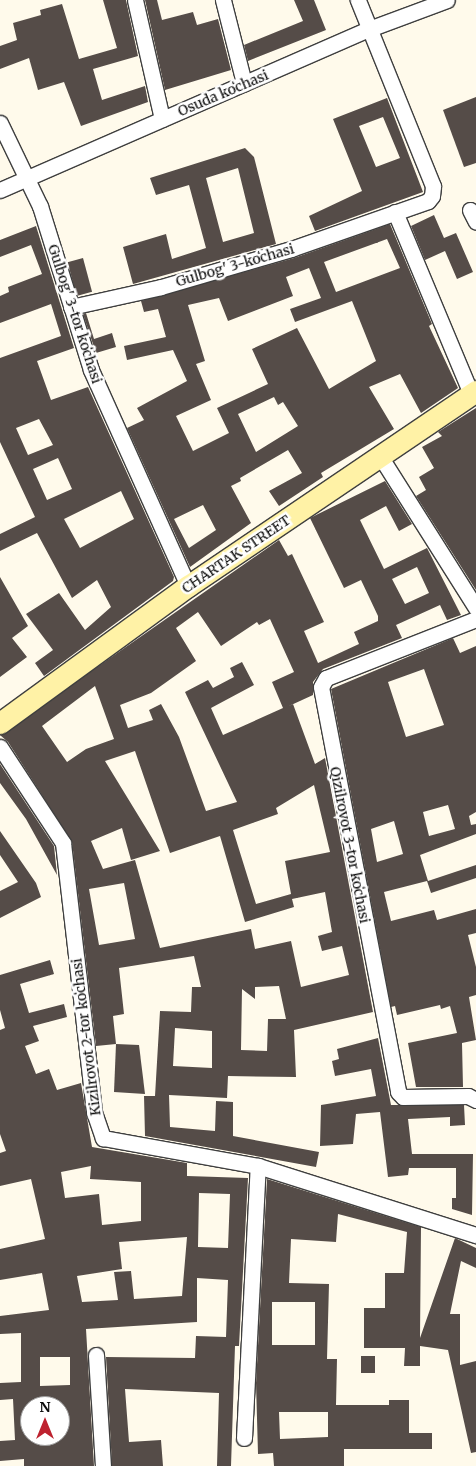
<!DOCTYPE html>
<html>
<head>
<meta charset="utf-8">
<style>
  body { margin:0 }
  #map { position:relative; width:476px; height:1466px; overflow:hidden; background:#fffaeb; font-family:Merriweather,serif }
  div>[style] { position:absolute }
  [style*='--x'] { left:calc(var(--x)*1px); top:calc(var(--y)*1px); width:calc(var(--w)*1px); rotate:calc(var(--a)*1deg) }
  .building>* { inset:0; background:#554c48; transform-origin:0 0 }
  .roads { filter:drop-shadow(1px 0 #3f3f3f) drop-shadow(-1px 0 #3f3f3f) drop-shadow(0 1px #3f3f3f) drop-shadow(0 -1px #3f3f3f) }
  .street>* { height:15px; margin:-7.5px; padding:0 7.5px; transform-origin:7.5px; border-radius:7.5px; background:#fff }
  .secondary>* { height:21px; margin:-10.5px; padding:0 10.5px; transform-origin:10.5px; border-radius:10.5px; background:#fff2a6 }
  span { translate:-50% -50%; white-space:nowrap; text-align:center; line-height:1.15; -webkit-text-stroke:5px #fff; paint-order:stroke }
  .street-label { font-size:14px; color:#0c0c0c }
  .north { position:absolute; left:20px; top:1396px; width:50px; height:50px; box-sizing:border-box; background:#fff; border:1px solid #9e9e9e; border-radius:50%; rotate:0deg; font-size:14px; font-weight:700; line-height:20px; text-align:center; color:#0c0c0c }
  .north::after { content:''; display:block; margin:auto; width:18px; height:22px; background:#be222f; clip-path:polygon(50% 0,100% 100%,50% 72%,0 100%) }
</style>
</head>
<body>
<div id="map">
  <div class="building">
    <div style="clip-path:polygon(103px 0,126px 0,138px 56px,93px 69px,102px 100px,145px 86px,148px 102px,81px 126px,64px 82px,38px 90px,29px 58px,0 69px,0 46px,17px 40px,13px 23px,41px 15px,40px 10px,62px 4px,79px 59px,117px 48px)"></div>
    <div style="clip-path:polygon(145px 0,157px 0,162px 20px,193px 12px,197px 25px,218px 19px,231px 70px,165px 90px)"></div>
    <div style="clip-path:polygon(294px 0,314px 0,326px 30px,248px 61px,244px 45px,303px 21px)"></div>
    <div style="clip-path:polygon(476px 97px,476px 163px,464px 167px,443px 110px)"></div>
    <div style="clip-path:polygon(evenodd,387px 98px,423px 192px,315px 231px,309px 216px,362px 191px,333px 119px,387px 98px,383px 117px,400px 158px,376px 167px,359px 126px,383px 117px)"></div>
    <div style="clip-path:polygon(evenodd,245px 148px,254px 157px,276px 244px,133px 284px,123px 247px,166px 234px,172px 259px,206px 248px,189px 185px,156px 195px,150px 178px,245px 148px,238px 168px,254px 233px,223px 242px,206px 178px,238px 168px)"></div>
    <div style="clip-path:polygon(434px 215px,444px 238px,456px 233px,473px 272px,457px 279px,445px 251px,425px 260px,411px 226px)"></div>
    <div style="clip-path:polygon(evenodd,390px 224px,432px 324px,429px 326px,458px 388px,421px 413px,400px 374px,369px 387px,394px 429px,321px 473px,323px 477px,279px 506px,269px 491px,302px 473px,288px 450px,240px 478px,241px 481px,231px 486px,251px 523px,190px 567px,127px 428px,144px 420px,137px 408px,187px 381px,173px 350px,127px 360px,124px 346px,166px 337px,158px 309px,144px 312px,141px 301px,294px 258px,390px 224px,387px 239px,400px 268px,336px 292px,324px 262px,387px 239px,390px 224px,309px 268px,321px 298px,290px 309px,295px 322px,352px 301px,376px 361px,329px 389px,297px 328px,252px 349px,268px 384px,217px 408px,229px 433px,193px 451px,176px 416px,211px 400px,196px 364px,205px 361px,188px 305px,219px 298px,228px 321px,293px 296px,286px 277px,309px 268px,390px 224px,274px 397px,278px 405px,283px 402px,298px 426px,256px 452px,238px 414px,274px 397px,390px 224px,203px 505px,216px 530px,189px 548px,174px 519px,203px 505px)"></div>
    <div style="clip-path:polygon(evenodd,36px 226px,74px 348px,37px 361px,51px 400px,88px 387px,174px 577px,173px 581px,44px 676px,35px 663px,53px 650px,26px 614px,59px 593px,85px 630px,111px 607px,97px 580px,72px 598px,37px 533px,0 551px,0 534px,35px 517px,0 442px,0 358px,61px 336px,51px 304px,0 323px,0 296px,9px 292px,8px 287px,42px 274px,31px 245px,0 257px,0 240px,36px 226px,39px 419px,53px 445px,28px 455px,16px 428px,39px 419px,36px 226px,58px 458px,72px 489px,47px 500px,33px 469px,58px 458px,36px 226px,121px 491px,134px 519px,80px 548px,64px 519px,121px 491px)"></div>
    <div style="left:83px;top:258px;width:35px;height:16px;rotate:75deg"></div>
    <div style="clip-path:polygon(86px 313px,94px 339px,112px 333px,116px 347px,96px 353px,83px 314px)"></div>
    <div style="clip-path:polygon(476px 408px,476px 590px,416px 496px,426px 490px,419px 477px,434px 468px,422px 447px,442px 436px,438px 432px)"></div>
    <div style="clip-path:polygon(evenodd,385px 481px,412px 524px,399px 531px,386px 506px,360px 520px,384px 569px,427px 548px,461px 615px,447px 620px,440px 605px,396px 625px,402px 638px,323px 669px,313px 682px,313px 695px,289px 706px,293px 704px,315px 764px,325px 758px,373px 1012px,294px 1030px,296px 1077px,228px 1076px,227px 1098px,169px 1095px,170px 1127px,215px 1131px,216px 1101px,233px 1102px,233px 1136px,319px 1152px,316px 1167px,145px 1136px,144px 1096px,155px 1096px,160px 1011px,191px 1012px,192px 987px,201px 987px,194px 956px,119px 968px,124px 1014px,113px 1016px,116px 1044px,96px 1046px,72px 842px,8px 742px,0 735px,279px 540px,288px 556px,292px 554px,324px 622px,304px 631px,318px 663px,359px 644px,354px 632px,378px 621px,378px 616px,361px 580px,344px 588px,310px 518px,385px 481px,417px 567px,429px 593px,405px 604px,392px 579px,417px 567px,385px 481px,198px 612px,221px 646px,257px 622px,259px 625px,270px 619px,294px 672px,272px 682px,283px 708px,223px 735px,211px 708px,254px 685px,242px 662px,230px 668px,234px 677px,213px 688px,208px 680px,185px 692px,237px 802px,206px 811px,179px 737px,161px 704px,149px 710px,153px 720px,128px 728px,120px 705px,151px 693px,196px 661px,176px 628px,198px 612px,385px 481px,95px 686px,114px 739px,86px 749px,67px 762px,42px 726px,95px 686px,385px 481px,135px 751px,170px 853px,220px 836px,245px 922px,294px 907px,292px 899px,325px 892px,332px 932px,318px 936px,322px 951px,342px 946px,349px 975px,301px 987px,291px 941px,255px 949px,251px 929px,160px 948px,135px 860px,103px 869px,91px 841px,122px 828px,131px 860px,160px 851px,105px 761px,135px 751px,385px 481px,314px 785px,330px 852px,285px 861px,291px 894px,256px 904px,233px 830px,278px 814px,276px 808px,314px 785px,385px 481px,124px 883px,135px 939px,99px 945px,89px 889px,124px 883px,385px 481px,279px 986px,286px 1019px,268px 1019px,267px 1051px,241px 1050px,242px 989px,255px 999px,255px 987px,279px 986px,385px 481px,175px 1028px,212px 1031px,212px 1068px,173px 1066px,175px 1028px)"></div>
    <div style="clip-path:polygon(0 577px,28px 626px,12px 638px,27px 657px,0 677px)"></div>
    <div style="clip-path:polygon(evenodd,453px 638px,460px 653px,476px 646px,476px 812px,469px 816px,471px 825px,476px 824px,476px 834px,420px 855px,428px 881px,476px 865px,476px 878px,431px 893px,427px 881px,384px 892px,391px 921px,434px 910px,437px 920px,476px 909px,476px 933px,468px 935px,476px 967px,476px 995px,469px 997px,476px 1040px,462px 1043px,463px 1087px,416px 1087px,408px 1043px,457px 1033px,450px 1006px,441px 1009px,440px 1005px,397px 1015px,395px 1006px,391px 1007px,331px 689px,453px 638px,424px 669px,444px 725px,406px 737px,388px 682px,424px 669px,453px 638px,448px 805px,455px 829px,429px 836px,423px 812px,448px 805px,453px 638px,394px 821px,403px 854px,377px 862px,371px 829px,394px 821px)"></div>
    <div style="clip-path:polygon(0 764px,54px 846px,57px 875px,26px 819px,0 783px)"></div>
    <div style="clip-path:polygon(0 831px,36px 883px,41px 897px,0 918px,0 891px,18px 882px,0 855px)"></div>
    <div style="clip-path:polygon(evenodd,50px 960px,54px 974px,20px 984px,29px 1013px,64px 1004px,67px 1017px,33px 1026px,39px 1041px,25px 1046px,36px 1074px,49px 1069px,57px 1090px,81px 1083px,92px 1147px,187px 1163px,187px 1176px,248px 1178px,239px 1346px,235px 1346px,231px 1466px,217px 1466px,219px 1393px,125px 1389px,129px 1442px,161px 1440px,163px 1466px,112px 1466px,106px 1357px,195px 1358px,196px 1336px,226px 1337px,228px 1280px,197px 1278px,197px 1322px,86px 1329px,94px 1466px,24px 1466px,24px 1459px,0 1461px,0 1441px,15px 1440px,13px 1399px,0 1400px,0 1383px,21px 1382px,21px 1333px,0 1334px,0 1316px,49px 1310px,42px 1273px,0 1280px,0 1249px,45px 1239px,31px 1179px,0 1186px,0 1153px,6px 1151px,0 1134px,0 1030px,5px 1028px,0 1010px,0 975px,50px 960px,91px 1166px,90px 1179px,141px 1182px,141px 1221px,102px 1225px,99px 1194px,65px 1198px,61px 1172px,91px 1166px,50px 960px,199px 1193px,230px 1194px,228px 1248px,198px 1247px,199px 1193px,50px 960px,187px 1237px,182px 1296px,134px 1299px,131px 1271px,114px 1272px,118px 1300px,82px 1302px,77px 1276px,122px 1269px,119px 1242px,187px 1237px,50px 960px,40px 1357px,70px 1357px,70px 1385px,40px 1386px,40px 1357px,50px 960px,30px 1406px,60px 1406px,60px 1436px,30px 1436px,30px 1406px)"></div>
    <div style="clip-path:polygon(378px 1038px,391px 1105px,464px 1105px,465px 1125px,450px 1126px,450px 1117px,408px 1119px,412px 1154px,473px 1154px,472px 1215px,452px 1209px,452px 1198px,456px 1198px,456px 1168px,409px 1168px,408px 1175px,388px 1177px,380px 1112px,356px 1114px,353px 1144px,320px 1146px,321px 1105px,376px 1096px,371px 1069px,335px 1076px,332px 1061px,339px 1059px,337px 1049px)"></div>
    <div style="clip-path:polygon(116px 1044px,139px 1045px,145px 1094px,114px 1092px)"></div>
    <div style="clip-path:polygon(evenodd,267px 1179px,421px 1227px,420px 1338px,455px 1238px,476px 1248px,476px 1268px,461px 1261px,450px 1314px,460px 1314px,460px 1365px,476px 1361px,476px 1452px,471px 1453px,448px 1350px,420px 1346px,420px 1366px,404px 1366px,405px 1348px,364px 1348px,364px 1308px,385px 1308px,385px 1273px,404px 1273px,407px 1232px,338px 1214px,336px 1242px,291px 1239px,289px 1283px,329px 1284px,327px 1359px,337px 1359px,336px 1405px,389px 1405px,389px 1400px,409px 1400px,409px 1433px,432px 1433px,432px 1449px,344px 1449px,344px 1466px,274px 1466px,273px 1453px,258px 1454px,256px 1383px,267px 1179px,272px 1302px,315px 1302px,315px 1345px,272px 1345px,272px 1302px,267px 1179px,279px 1412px,328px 1412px,328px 1437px,280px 1439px,279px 1412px)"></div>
    <div style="left:361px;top:1356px;width:14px;height:17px"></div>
  </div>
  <div class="roads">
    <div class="street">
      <div style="--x:135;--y:0;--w:122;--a:77.2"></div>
      <div style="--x:223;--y:0;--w:86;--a:75.8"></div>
      <div style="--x:0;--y:123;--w:92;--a:64.3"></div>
      <div style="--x:40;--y:206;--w:172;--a:72.7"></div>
      <div style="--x:91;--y:370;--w:237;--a:65.8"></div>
      <div style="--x:0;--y:190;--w:403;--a:-23.6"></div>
      <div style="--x:369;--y:29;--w:83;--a:-20.4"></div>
      <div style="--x:470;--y:210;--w:13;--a:63"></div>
      <div style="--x:395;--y:212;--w:197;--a:67.3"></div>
      <div style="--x:71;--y:307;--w:92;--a:-12.5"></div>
      <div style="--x:161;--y:287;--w:135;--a:-16.3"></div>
      <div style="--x:291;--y:249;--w:145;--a:-19.3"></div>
      <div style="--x:428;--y:201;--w:6;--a:-51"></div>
      <div style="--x:432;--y:196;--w:10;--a:-84"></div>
      <div style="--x:433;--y:186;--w:201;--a:-112"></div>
      <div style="--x:380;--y:456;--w:180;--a:57.7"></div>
      <div style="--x:476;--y:619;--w:161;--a:158.5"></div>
      <div style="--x:326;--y:678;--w:10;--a:119"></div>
      <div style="--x:321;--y:687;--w:412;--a:79.2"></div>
      <div style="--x:398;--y:1092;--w:7;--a:45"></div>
      <div style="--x:403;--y:1097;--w:65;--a:-0.9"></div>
      <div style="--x:468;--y:1096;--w:9;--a:27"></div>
      <div style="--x:0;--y:747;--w:115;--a:56.7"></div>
      <div style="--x:63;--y:843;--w:271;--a:83.4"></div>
      <div style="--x:94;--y:1112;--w:28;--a:71"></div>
      <div style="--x:103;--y:1138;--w:158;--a:10.2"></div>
      <div style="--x:258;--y:1166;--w:229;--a:17.6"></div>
      <div style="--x:96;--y:1355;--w:111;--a:86.4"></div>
      <div style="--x:244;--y:1438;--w:272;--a:-87.1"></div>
    </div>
    <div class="secondary">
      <div style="--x:0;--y:723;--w:233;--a:-36.1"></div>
      <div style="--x:188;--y:586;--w:348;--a:-34.1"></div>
    </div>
  </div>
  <div class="street-label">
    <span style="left:223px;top:93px;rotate:-23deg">Osuda koʻchasi</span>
    <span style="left:235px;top:265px;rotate:-16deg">Gulbog' 3-koʻchasi</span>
    <span style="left:75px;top:314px;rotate:72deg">Gulbog' 3-tor koʻchasi</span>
    <span style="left:236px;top:554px;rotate:-34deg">CHARTAK STREET</span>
    <span style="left:350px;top:845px;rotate:79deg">Qizilrovot 3-tor koʻchasi</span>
    <span style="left:86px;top:1037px;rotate:-97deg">Kizilrovot 2-tor koʻchasi</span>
  </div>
  <div class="north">N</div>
</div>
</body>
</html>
